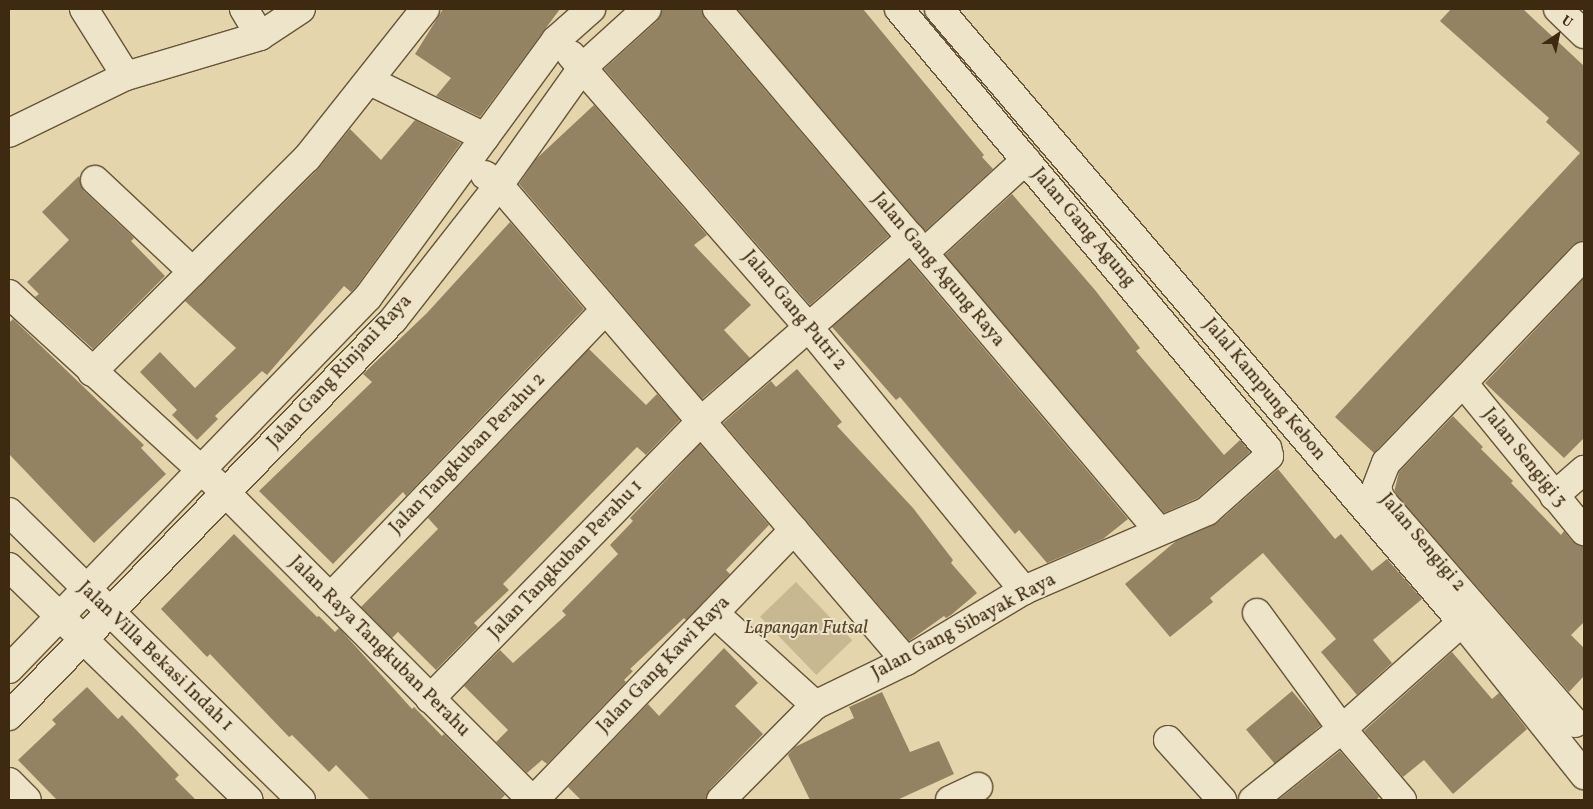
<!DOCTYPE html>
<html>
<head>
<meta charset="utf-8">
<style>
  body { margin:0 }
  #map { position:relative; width:1593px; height:809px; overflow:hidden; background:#e4d5ad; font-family:Vollkorn,serif }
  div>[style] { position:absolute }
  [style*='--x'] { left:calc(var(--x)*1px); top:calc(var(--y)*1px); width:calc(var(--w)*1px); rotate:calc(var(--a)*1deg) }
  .green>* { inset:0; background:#c8b892; transform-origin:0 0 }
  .building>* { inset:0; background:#948362; transform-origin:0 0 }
  .roads { filter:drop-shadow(1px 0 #675537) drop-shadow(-1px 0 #675537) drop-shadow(0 1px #675537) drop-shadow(0 -1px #675537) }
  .minor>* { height:28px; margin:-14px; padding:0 14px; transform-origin:14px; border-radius:14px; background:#ede4ca }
  .tertiary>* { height:28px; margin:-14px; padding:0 14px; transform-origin:14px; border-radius:14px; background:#ede4ca }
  span { translate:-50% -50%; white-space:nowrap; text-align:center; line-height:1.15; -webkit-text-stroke:4px #ede4ca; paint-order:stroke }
  .street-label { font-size:19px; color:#3d2a10 }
  .park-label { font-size:19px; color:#59462a; font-style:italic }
  .frame { position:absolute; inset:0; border:10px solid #3d2a10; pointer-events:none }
  .north { position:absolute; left:1533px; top:10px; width:50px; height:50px; -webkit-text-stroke:4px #ede4ca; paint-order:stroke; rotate:34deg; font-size:14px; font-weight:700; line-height:20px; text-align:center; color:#3d2a10 }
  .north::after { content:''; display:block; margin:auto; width:18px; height:22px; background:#3d2a10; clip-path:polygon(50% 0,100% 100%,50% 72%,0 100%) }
</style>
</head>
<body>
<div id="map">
  <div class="green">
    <div style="left:796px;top:582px;width:81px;height:50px;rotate:46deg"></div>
  </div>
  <div class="building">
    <div style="clip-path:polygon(443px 9px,560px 9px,480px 117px,436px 96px,451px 78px,415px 54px)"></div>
    <div style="clip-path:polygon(663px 9px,702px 9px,705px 19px,889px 236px,810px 305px,604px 69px,657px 21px)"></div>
    <div style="clip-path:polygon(737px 9px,863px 9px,984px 155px,982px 157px,993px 169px,925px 231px)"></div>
    <div style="clip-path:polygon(1451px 9px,1523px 9px,1584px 66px,1584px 241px,1573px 245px,1374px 453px,1335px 417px,1580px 153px,1546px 122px,1549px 118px,1440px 21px)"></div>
    <div style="clip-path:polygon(594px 105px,707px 235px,694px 245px,751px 305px,724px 330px,750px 358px,702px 399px,519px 184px,536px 159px)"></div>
    <div style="clip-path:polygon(415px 120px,461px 143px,356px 287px,351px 292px,344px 286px,267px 375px,262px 371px,215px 416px,218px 419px,197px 440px,172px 415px,177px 410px,140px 372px,160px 352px,195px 388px,236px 348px,185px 301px,318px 169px,350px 129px,381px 160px)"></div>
    <div style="clip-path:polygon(79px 176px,84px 191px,134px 238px,131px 241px,165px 276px,93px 349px,35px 297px,39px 294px,27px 282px,69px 240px,42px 212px)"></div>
    <div style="clip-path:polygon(1012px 194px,1095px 290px,1140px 348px,1136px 351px,1224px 455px,1240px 440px,1250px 452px,1198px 498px,1164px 513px,945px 255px)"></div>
    <div style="clip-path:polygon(510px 222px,584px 309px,406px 496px,403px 492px,333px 564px,259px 491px,372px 382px,363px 374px,427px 313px)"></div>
    <div style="clip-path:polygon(909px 260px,1128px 519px,1103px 539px,1047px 563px,1019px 530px,1015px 534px,900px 397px,896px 400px,832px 327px)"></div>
    <div style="clip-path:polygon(1584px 278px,1584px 438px,1564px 458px,1485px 383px)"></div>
    <div style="clip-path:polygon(13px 319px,144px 445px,141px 448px,166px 474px,94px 543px,9px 454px,9px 323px)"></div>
    <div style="clip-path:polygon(589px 349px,646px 405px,657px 394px,680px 420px,646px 455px,637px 447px,503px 584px,509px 590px,474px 623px,478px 627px,436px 670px,398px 632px,392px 638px,361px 607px,438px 529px,428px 518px)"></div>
    <div style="clip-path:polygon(797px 369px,842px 422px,837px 426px,913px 508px,953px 560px,951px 563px,977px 593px,951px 615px,946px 618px,944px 616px,909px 641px,723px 423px,771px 381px,776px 387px)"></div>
    <div style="clip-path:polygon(1453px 416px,1483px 447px,1481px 449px,1513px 481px,1511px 483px,1561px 535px,1564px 531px,1572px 541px,1584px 546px,1584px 622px,1571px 635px,1584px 648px,1584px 676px,1569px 692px,1394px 492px,1399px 472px)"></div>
    <div style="clip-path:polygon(700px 444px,769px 525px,726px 570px,730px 574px,686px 620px,684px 618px,630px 669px,633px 671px,624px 680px,626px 682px,547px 764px,542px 760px,527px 773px,496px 742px,508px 730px,464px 686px,500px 650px,513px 663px,566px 615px,562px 611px,618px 554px,610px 545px,633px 521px,630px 518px)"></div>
    <div style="clip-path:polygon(1278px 469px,1335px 539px,1341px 534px,1372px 571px,1387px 559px,1422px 599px,1373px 640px,1392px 663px,1357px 695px,1321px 652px,1336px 639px,1263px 553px,1210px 598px,1213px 602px,1170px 637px,1125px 584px,1176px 541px,1217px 523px)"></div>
    <div style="clip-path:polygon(234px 534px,317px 617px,319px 616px,335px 632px,339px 628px,412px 709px,414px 707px,442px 736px,444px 734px,505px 795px,500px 800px,370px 800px,336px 765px,329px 772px,292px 735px,289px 737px,210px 654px,207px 657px,161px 609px)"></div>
    <div style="clip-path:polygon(724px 648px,758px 683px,735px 706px,763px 734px,710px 789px,706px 800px,581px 800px,568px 787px,648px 704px,659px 716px)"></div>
    <div style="clip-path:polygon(1452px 652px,1492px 699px,1499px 693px,1527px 729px,1453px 794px,1424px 760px,1403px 777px,1364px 731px)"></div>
    <div style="clip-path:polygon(87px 687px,118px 719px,122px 715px,142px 736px,179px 775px,175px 779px,196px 800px,57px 800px,18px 760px,56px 724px,52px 720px)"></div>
    <div style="left:1292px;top:691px;width:45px;height:60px;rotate:50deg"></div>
    <div style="clip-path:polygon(882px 692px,910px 752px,939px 741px,954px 774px,897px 800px,810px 800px,788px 755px,795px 747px,854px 718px,849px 707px)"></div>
    <div style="clip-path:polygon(1340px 751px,1379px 797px,1376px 800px,1278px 800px)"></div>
  </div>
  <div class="roads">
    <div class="minor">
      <div style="--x:84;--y:9;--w:79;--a:57.9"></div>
      <div style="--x:244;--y:9;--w:31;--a:59"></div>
      <div style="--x:260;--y:36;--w:49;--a:-33.4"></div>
      <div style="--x:717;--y:9;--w:684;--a:49.74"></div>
      <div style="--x:1558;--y:9;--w:36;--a:44"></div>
      <div style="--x:571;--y:55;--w:364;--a:48.9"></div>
      <div style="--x:810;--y:329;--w:338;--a:50.7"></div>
      <div style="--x:370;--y:81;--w:128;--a:26"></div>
      <div style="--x:9;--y:133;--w:130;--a:-26"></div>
      <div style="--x:126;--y:76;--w:140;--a:-16.6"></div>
      <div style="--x:485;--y:175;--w:17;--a:36"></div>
      <div style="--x:499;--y:185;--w:626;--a:49.47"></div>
      <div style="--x:95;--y:180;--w:134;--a:43.2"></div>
      <div style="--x:924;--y:253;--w:138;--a:-42.4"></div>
      <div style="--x:9;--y:294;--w:294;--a:42.5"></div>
      <div style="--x:226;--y:493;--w:433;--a:45.1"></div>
      <div style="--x:92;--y:372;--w:303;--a:-44.9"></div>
      <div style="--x:307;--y:158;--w:190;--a:-51.6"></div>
      <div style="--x:1464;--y:384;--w:190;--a:50.8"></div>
      <div style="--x:1554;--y:496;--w:40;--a:-41"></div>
      <div style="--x:9;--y:512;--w:410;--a:44.6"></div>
      <div style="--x:9;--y:567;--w:334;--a:44.2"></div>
      <div style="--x:330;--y:598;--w:398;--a:-46.3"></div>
      <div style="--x:714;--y:613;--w:137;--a:42.3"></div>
      <div style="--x:1257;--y:613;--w:144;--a:53.8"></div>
      <div style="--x:1342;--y:729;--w:93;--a:49.8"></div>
      <div style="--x:9;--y:669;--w:517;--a:-46.02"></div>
      <div style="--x:368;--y:297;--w:318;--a:-53.8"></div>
      <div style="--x:556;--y:40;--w:47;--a:-41.5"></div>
      <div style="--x:430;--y:699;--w:388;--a:-45.7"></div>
      <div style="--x:701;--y:421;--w:279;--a:-41.1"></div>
      <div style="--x:9;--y:716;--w:552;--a:-45.88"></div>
      <div style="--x:393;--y:320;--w:172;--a:-51.9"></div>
      <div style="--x:499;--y:185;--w:145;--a:-54.6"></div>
      <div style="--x:583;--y:67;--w:86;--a:-42.2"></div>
      <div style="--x:1575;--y:723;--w:297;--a:-131"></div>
      <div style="--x:1380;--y:499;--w:13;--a:-103"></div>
      <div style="--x:1377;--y:486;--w:25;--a:-69"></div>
      <div style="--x:1386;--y:463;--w:286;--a:-46.3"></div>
      <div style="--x:1168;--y:740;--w:81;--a:48"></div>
      <div style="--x:9;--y:782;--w:25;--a:45"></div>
      <div style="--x:534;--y:800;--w:375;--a:-46.1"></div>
      <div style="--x:721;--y:800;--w:134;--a:-45.3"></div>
      <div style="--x:815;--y:705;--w:101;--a:-25.8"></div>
      <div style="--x:906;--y:661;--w:138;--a:-31"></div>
      <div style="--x:1024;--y:590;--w:199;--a:-23.3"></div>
      <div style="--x:1207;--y:511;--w:83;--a:-41.6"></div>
      <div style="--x:1269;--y:456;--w:8;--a:-104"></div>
      <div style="--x:1267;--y:448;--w:573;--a:-129.97"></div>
      <div style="--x:950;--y:800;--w:31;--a:-25"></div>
      <div style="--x:1253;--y:800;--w:114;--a:-38.6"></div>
      <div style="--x:1342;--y:729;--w:161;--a:-41.7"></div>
    </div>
    <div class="tertiary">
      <div style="--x:939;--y:9;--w:806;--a:49.53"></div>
      <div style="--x:1462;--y:622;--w:196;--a:51.4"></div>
    </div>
  </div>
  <div class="street-label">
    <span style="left:1083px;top:228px;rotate:50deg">Jalan Gang Agung</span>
    <span style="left:938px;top:270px;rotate:50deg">Jalan Gang Agung Raya</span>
    <span style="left:794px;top:311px;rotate:50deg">Jalan Gang Putri 2</span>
    <span style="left:340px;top:372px;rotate:-47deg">Jalan Gang Rinjani Raya</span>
    <span style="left:1264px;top:390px;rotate:50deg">Jalal Kampung Kebon</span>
    <span style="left:468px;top:454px;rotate:-46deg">Jalan Tangkuban Perahu 2</span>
    <span style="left:1524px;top:458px;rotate:51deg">Jalan Sengigi 3</span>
    <span style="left:1422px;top:543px;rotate:50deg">Jalan Sengigi 2</span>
    <span style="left:566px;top:560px;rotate:-46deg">Jalan Tangkuban Perahu 1</span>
    <span style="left:964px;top:627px;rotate:-28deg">Jalan Gang Sibayak Raya</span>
    <span style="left:379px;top:647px;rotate:45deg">Jalan Raya Tangkuban Perahu</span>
    <span style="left:155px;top:657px;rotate:44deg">Jalan Villa Bekasi Indah 1</span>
    <span style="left:664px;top:665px;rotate:-46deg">Jalan Gang Kawi Raya</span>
  </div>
  <div class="park-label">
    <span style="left:806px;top:629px">Lapangan Futsal</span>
  </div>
  <div class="frame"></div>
  <div class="north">U</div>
</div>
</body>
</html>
